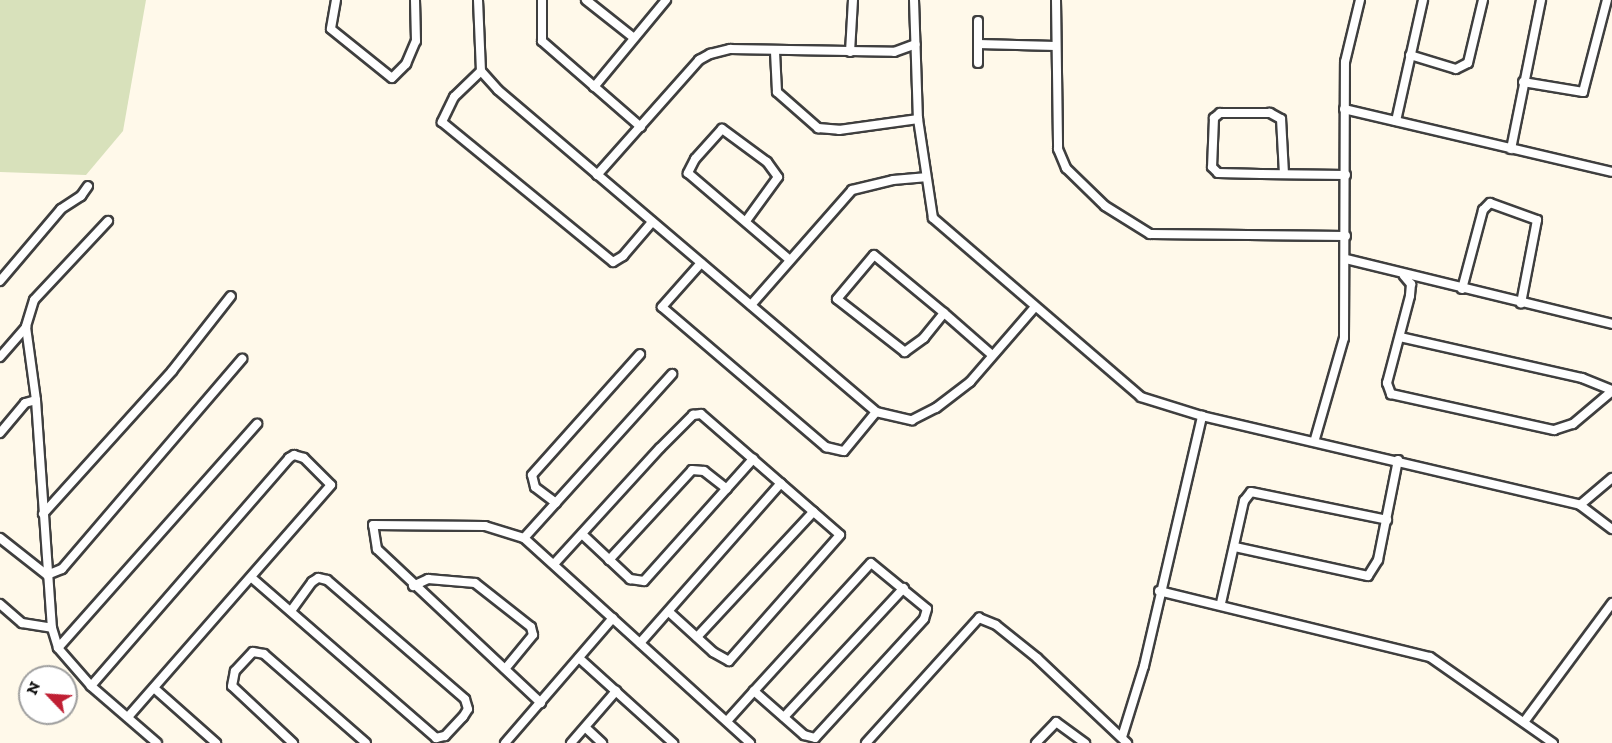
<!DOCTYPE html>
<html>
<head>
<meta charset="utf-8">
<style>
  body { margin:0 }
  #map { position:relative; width:1612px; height:743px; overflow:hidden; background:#fff9ea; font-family:"Zilla Slab",serif }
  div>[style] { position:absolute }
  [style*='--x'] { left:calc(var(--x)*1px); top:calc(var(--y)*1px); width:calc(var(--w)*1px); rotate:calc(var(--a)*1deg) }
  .cemetery>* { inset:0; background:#d8e1bb }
  .roads { filter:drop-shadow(2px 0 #3f3f3f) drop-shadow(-2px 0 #3f3f3f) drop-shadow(0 2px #3f3f3f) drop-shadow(0 -2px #3f3f3f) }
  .minor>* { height:8px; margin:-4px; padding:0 4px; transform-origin:4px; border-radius:4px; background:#fff }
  span { translate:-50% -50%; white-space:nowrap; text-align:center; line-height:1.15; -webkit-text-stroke:6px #fff; paint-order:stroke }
  .north { position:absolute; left:18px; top:665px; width:60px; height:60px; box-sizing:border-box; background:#fff; border:2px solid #9e9e9e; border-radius:50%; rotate:295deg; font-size:16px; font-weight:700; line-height:24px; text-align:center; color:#0c0c0c }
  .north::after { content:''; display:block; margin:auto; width:21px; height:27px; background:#c01f33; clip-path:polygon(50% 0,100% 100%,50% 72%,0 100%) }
</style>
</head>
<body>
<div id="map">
  <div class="cemetery">
    <div style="clip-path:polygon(0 0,146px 0,123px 131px,86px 175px,0 172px)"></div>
  </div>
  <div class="roads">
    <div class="minor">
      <div style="--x:336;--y:0;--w:29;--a:100"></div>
      <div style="--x:331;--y:29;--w:78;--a:38.8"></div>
      <div style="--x:392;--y:78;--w:20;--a:-45"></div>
      <div style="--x:406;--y:64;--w:25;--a:-67"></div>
      <div style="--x:416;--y:41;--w:41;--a:-91.4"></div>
      <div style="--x:478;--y:0;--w:71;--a:87.6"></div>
      <div style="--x:481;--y:71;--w:25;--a:48"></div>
      <div style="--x:498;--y:90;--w:497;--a:40.4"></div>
      <div style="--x:876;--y:412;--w:37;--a:13"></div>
      <div style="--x:912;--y:420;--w:27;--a:-27"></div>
      <div style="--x:936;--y:408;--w:43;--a:-37.4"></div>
      <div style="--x:970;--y:382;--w:99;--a:-49.1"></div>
      <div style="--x:542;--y:0;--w:41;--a:90"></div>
      <div style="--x:542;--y:41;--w:131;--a:41"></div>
      <div style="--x:586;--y:0;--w:61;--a:38.4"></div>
      <div style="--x:914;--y:0;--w:119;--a:88.1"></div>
      <div style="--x:918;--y:119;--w:100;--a:81.4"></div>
      <div style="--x:933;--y:218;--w:274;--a:40.7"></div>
      <div style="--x:1141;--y:397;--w:64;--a:17.3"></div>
      <div style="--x:1202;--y:416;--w:388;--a:13.2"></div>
      <div style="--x:1580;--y:505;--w:40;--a:37"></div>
      <div style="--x:1056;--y:0;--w:149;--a:89.2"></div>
      <div style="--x:1058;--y:149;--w:21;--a:67"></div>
      <div style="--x:1066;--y:168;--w:54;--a:44.3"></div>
      <div style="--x:1105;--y:206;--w:53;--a:31.9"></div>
      <div style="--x:1150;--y:234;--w:196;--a:0.6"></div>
      <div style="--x:978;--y:21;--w:42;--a:90"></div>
      <div style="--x:978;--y:44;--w:78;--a:1.5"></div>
      <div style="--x:775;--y:52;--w:40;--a:87.1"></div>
      <div style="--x:777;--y:92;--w:55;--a:41.3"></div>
      <div style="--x:818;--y:128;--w:21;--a:5"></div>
      <div style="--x:839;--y:130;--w:80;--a:-7.9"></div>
      <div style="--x:850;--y:52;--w:52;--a:-86.7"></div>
      <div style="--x:1410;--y:55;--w:48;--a:16.9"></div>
      <div style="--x:1456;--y:69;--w:13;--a:-27"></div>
      <div style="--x:1468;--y:63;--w:65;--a:-76.6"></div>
      <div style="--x:481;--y:71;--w:37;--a:136"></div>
      <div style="--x:454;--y:97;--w:28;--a:116"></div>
      <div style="--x:442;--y:122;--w:221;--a:39.3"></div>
      <div style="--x:613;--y:262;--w:12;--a:-31"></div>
      <div style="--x:623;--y:256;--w:45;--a:-49.5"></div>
      <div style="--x:1523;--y:82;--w:61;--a:9.5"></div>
      <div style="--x:1583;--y:92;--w:95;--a:-75.4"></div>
      <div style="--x:594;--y:87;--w:113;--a:-50.4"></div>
      <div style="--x:1344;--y:109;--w:275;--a:13.2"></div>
      <div style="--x:1396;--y:121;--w:124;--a:-77.4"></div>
      <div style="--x:1511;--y:149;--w:152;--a:-78.6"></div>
      <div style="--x:1284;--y:174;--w:55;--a:-93.1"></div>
      <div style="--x:1281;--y:119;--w:13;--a:-151"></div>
      <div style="--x:1270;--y:113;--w:50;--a:180"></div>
      <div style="--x:1220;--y:113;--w:8;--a:140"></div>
      <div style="--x:1214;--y:118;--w:49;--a:92.3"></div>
      <div style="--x:1212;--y:167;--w:8;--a:45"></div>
      <div style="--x:1218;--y:173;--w:43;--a:1.3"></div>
      <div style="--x:1261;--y:174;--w:85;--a:0.7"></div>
      <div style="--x:597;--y:175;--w:154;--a:-48.4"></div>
      <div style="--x:699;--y:60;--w:13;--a:-29"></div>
      <div style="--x:710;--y:54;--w:21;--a:-14"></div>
      <div style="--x:730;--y:49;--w:164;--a:1"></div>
      <div style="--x:894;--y:52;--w:23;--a:-20"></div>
      <div style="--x:108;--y:221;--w:108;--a:133.1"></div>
      <div style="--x:34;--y:300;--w:28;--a:107"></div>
      <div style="--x:26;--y:327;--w:74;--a:82.2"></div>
      <div style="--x:36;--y:400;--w:229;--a:86"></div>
      <div style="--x:52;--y:628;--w:21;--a:73"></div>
      <div style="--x:58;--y:648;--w:50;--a:49"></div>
      <div style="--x:91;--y:686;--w:87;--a:40.8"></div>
      <div style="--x:746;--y:221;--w:54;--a:-54"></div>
      <div style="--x:778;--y:177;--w:19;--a:-126"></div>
      <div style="--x:767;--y:162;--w:56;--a:-143.7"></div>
      <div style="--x:722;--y:129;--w:40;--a:132"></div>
      <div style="--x:695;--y:159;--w:16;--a:117"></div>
      <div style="--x:688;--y:173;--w:134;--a:40.5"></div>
      <div style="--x:1346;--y:259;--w:274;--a:13.7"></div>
      <div style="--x:701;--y:263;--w:59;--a:131.6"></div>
      <div style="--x:662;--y:307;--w:216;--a:40.5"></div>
      <div style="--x:826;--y:447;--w:18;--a:13"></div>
      <div style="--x:844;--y:451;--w:50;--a:-50.6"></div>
      <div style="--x:1404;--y:276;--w:11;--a:49"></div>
      <div style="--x:1411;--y:284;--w:12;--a:95"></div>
      <div style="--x:1410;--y:296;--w:90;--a:104.8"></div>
      <div style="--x:1387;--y:383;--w:12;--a:70"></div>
      <div style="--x:1391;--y:394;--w:167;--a:12.5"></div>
      <div style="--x:1554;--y:430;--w:20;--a:-18"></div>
      <div style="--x:1573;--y:424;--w:51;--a:-40.2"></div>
      <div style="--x:0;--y:281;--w:94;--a:-49.7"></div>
      <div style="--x:61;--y:209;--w:24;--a:-33"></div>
      <div style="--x:81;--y:196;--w:12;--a:-55"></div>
      <div style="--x:1462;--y:289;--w:82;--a:-75.1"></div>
      <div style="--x:1483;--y:210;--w:10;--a:-45"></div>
      <div style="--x:1490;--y:203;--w:50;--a:19.9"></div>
      <div style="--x:1537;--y:220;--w:85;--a:100.9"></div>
      <div style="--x:751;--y:305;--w:153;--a:-48.7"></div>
      <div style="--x:852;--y:190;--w:42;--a:-13.7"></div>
      <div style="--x:893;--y:180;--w:32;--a:-5"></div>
      <div style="--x:944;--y:313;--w:32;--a:129"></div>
      <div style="--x:924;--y:338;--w:24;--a:144"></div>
      <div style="--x:905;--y:352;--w:86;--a:-142.1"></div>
      <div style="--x:837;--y:299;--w:57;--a:-49.9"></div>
      <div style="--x:874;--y:255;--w:91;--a:39.6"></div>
      <div style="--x:944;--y:313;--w:64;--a:41.2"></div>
      <div style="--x:1400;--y:337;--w:187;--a:12.7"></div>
      <div style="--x:1582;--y:378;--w:32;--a:22"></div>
      <div style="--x:0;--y:357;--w:40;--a:-49"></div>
      <div style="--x:0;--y:433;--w:39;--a:-50"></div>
      <div style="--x:25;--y:403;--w:11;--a:-15"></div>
      <div style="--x:1315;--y:439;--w:105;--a:-74"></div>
      <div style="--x:1344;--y:338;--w:276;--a:-89.8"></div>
      <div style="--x:1345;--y:62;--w:64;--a:-76.4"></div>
      <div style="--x:556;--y:503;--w:26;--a:-143"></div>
      <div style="--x:535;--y:487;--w:12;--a:-104"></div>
      <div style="--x:532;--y:475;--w:162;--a:-48.2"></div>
      <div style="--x:1580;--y:505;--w:42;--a:-40.2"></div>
      <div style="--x:43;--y:514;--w:193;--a:-47.9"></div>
      <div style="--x:172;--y:371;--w:95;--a:-51.8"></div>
      <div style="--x:582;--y:534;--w:66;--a:43.2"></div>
      <div style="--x:630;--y:579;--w:14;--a:8"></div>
      <div style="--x:644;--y:581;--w:164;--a:-48.2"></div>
      <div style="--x:0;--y:538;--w:60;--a:38.2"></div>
      <div style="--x:47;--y:575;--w:16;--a:-22"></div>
      <div style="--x:62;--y:569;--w:277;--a:-49.4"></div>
      <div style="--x:524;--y:538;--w:221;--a:-47.9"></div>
      <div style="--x:1235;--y:547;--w:136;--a:12.3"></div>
      <div style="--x:1368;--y:576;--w:19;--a:-58"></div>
      <div style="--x:1378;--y:560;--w:102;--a:-78.7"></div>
      <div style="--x:609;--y:560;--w:122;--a:-47.3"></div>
      <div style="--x:692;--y:470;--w:12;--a:5"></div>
      <div style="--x:704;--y:471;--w:29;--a:38"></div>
      <div style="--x:554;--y:564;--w:157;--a:-47.6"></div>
      <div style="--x:660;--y:448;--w:47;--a:-45"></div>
      <div style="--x:693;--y:415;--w:8;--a:-7"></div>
      <div style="--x:701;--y:414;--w:184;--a:41"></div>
      <div style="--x:840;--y:535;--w:168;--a:131.4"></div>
      <div style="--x:729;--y:661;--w:18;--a:-151"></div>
      <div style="--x:713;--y:652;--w:59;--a:-137.7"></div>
      <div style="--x:252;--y:578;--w:244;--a:41"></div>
      <div style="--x:436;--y:738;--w:9;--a:-13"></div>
      <div style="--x:445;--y:736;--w:26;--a:-47"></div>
      <div style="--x:463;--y:717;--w:9;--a:-58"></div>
      <div style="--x:468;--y:709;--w:10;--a:-107"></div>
      <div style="--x:465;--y:699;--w:182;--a:-139.2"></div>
      <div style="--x:327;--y:580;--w:9;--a:-167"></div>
      <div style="--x:318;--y:578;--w:7;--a:146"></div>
      <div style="--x:312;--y:582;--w:36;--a:126"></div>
      <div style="--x:413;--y:586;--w:17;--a:-25"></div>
      <div style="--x:428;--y:579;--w:47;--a:4.9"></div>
      <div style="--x:475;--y:583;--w:71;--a:38.2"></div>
      <div style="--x:531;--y:627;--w:8;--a:76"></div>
      <div style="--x:533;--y:635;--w:44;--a:129.5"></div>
      <div style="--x:1159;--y:591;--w:279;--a:13.7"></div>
      <div style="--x:1430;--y:657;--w:150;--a:35"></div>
      <div style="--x:1221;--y:603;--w:105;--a:-77.3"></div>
      <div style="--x:1244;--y:501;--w:11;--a:-52"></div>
      <div style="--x:1251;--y:492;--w:139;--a:11.6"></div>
      <div style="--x:0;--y:604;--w:29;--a:41"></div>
      <div style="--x:22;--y:623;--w:30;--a:9"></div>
      <div style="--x:697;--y:637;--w:171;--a:-47.1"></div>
      <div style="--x:640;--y:643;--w:213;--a:-48.6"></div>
      <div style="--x:58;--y:648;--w:300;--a:-48.4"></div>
      <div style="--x:579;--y:658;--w:127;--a:42.1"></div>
      <div style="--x:91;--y:686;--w:302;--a:-49"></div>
      <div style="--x:289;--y:458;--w:6;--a:-31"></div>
      <div style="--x:294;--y:455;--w:10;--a:17"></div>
      <div style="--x:304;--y:458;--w:38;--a:45"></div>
      <div style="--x:331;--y:485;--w:308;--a:131.2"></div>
      <div style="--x:154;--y:688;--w:83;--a:41.6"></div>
      <div style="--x:541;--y:703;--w:225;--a:-136.8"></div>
      <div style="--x:377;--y:549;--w:24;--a:-99"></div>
      <div style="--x:373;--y:525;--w:112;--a:0.5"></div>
      <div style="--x:485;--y:526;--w:41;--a:17.1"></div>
      <div style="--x:524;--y:538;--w:305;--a:42.2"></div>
      <div style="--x:784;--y:717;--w:176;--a:-47.1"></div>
      <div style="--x:727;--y:721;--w:40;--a:-48"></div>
      <div style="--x:754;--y:691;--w:173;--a:-47.6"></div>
      <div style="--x:871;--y:563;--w:72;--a:39.4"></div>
      <div style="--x:927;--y:609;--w:10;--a:107"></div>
      <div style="--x:924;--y:619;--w:161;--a:132.5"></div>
      <div style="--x:815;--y:738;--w:11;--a:-165"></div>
      <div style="--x:804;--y:735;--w:67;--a:-138.7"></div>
      <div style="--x:1524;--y:722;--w:148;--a:-53.5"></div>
      <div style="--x:586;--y:728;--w:22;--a:43"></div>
      <div style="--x:1122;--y:737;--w:74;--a:-72.8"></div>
      <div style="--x:1144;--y:666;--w:257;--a:-76.9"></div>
      <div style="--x:293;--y:743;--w:83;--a:-136.9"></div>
      <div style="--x:232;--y:686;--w:15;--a:-79"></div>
      <div style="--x:235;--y:671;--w:26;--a:-47"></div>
      <div style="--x:253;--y:652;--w:11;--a:10"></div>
      <div style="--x:264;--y:654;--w:135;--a:41.1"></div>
      <div style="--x:505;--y:743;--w:165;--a:-49.2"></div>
      <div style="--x:571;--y:743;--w:69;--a:-49.1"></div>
      <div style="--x:866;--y:743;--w:169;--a:-47.9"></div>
      <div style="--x:979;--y:618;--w:18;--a:22"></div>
      <div style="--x:996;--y:625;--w:53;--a:38.8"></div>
      <div style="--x:1037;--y:658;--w:124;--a:43.4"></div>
      <div style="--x:1036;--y:743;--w:29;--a:-46"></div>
      <div style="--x:1056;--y:722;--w:36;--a:36"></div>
    </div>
  </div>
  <div class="north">N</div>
</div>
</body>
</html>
